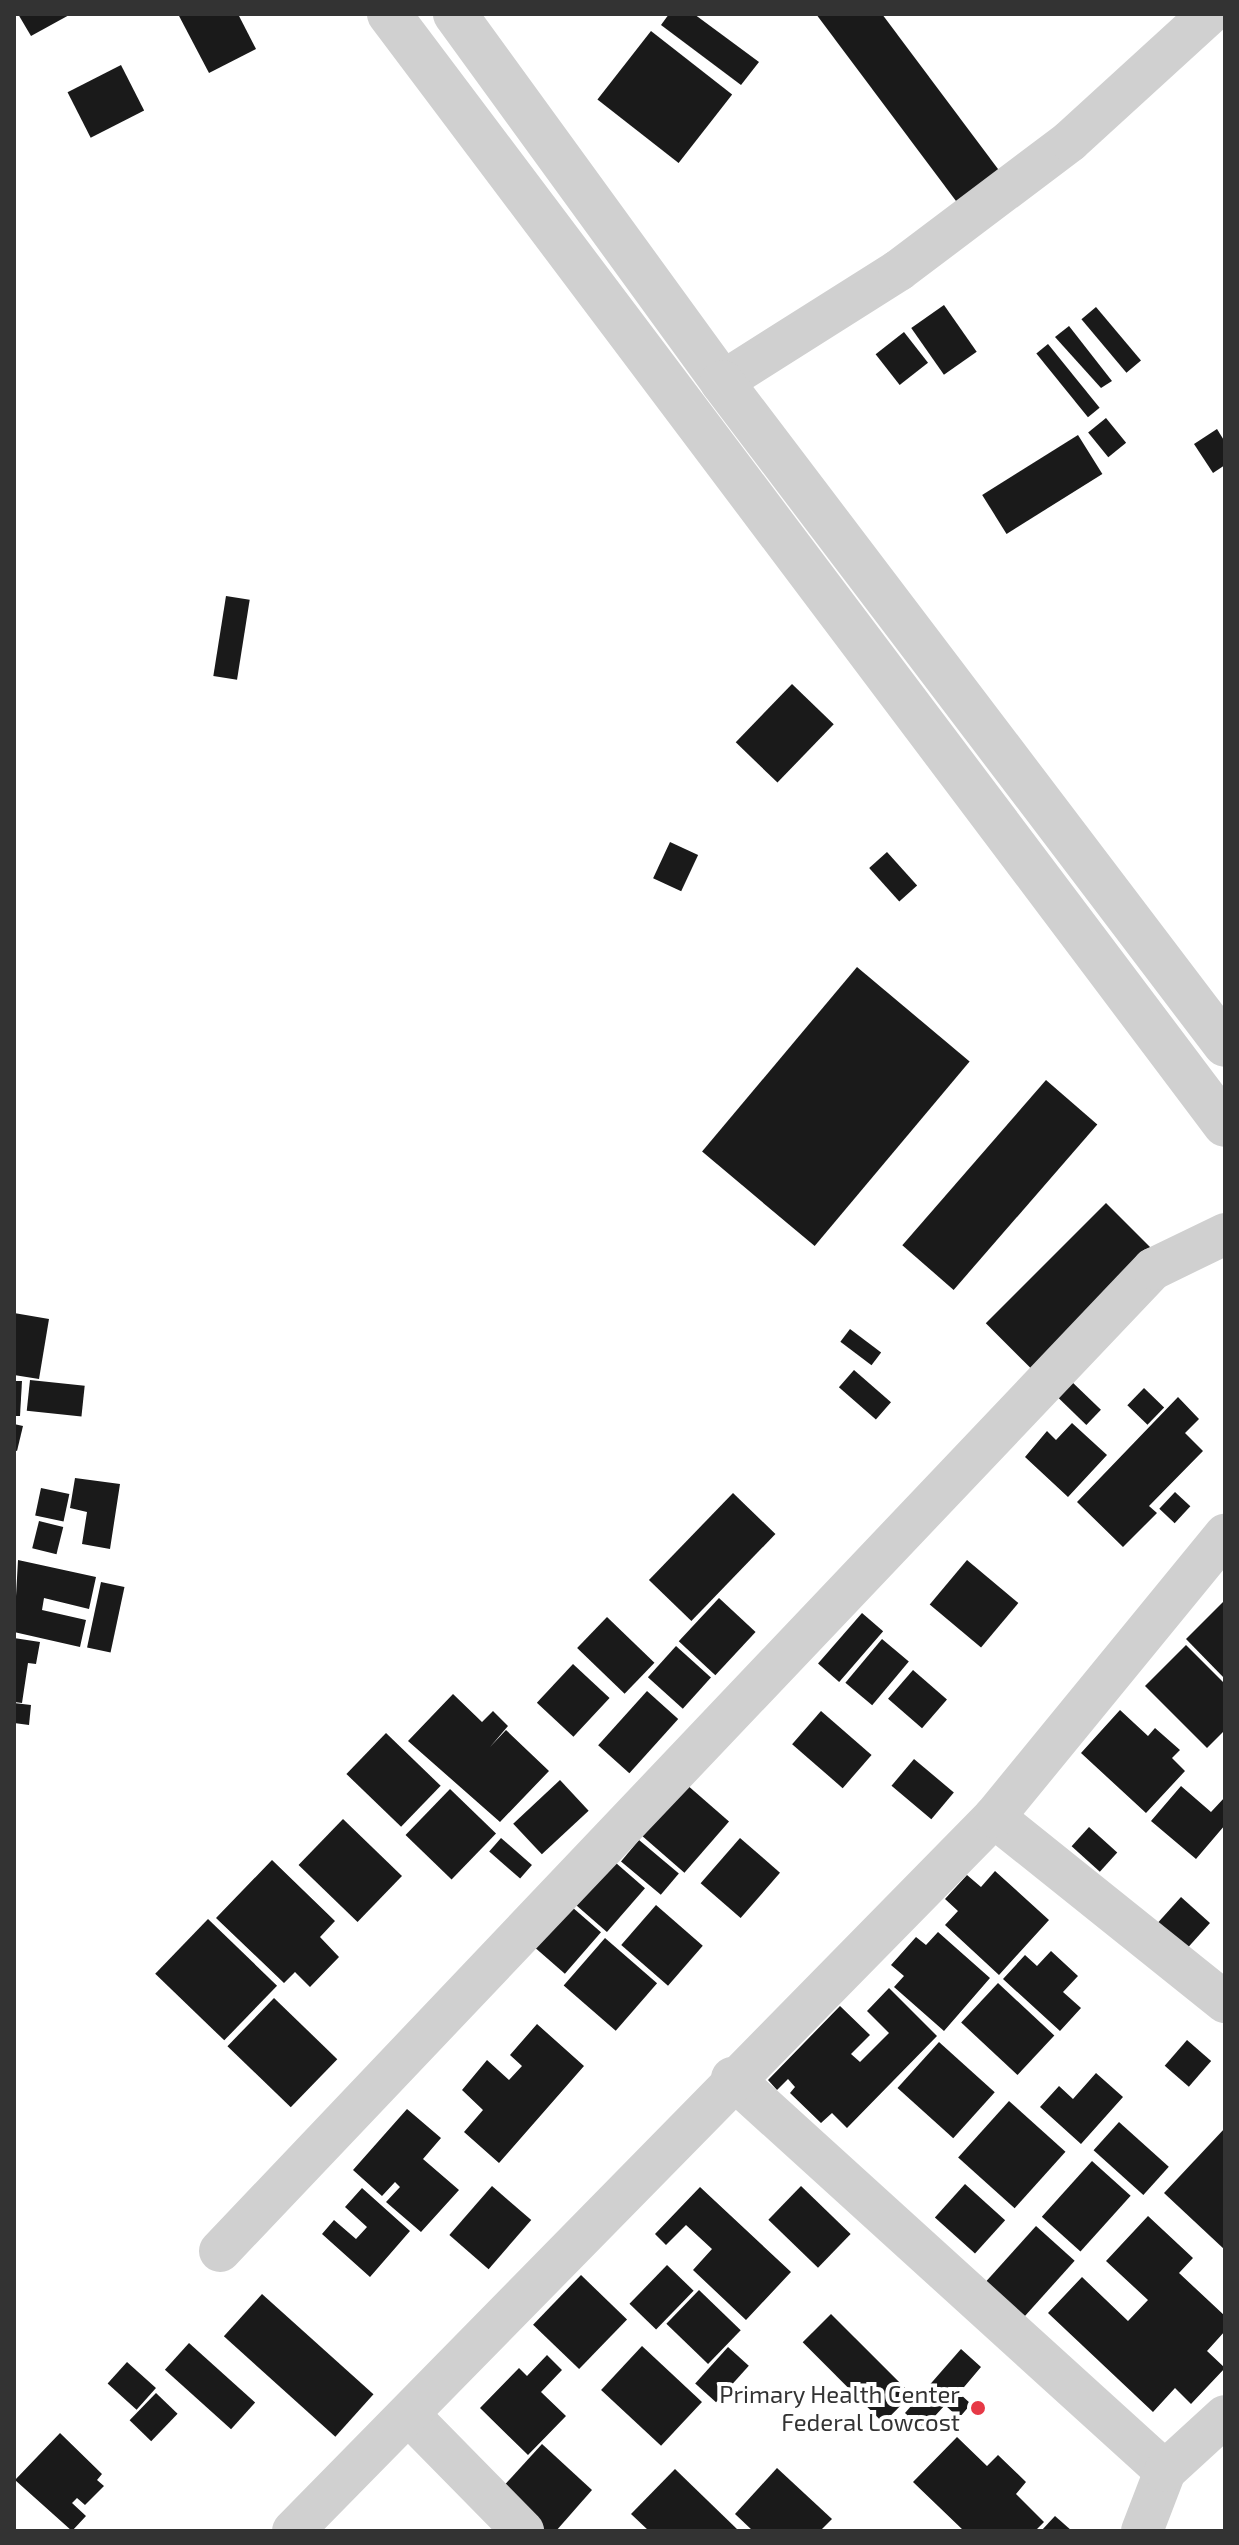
<!DOCTYPE html>
<html>
<head>
<meta charset="utf-8">
<style>
  body { margin:0 }
  #map { position:relative; width:1239px; height:2545px; overflow:hidden; background:#fff; font-family:"Exo 2",sans-serif }
  div>[style] { position:absolute }
  [style*='--x'] { left:calc(var(--x)*1px); top:calc(var(--y)*1px); width:calc(var(--w)*1px); rotate:calc(var(--a)*1deg) }
  .building>* { inset:0; background:#1a1a1a; transform-origin:0 0 }
  .minor>* { height:42px; margin:-21px; padding:0 21px; transform-origin:21px; border-radius:21px; background:#d0d0d0 }
  .tertiary>* { height:44px; margin:-22px; padding:0 22px; transform-origin:22px; border-radius:22px; background:#d0d0d0 }
  .dots>* { width:22px; height:22px; translate:-50% -50%; box-sizing:border-box; border:4px solid #fff; border-radius:50% }
  span { translate:-50% -50%; white-space:nowrap; text-align:center; line-height:1.15; -webkit-text-stroke:8px #fff; paint-order:stroke }
  .poi-label { font-size:24px; color:#333 }
  .right { translate:-100% -50%; text-align:right }
  .frame { position:absolute; inset:0; border:16px solid #333; pointer-events:none }
</style>
</head>
<body>
<div id="map">
  <div class="building">
    <div style="clip-path:polygon(18px 14px,71px 14px,31px 36px)"></div>
    <div style="clip-path:polygon(178px 14px,238px 14px,256px 49px,209px 73px)"></div>
    <div style="clip-path:polygon(669px 14px,694px 14px,759px 62px,741px 85px,661px 25px)"></div>
    <div style="clip-path:polygon(816px 14px,882px 14px,1007px 181px,965px 213px)"></div>
    <div style="left:651px;top:31px;width:103px;height:87px;rotate:38deg"></div>
    <div style="left:121px;top:65px;width:51px;height:60px;rotate:63deg"></div>
    <div style="left:944px;top:305px;width:57px;height:40px;rotate:55deg"></div>
    <div style="left:1096px;top:307px;width:70px;height:19px;rotate:50deg"></div>
    <div style="clip-path:polygon(1069px 326px,1112px 381px,1101px 388px,1055px 337px)"></div>
    <div style="left:904px;top:332px;width:39px;height:36px;rotate:52deg"></div>
    <div style="left:1048px;top:344px;width:82px;height:15px;rotate:51deg"></div>
    <div style="left:1106px;top:418px;width:32px;height:23px;rotate:51deg"></div>
    <div style="clip-path:polygon(1217px 429px,1225px 442px,1225px 465px,1213px 473px,1194px 444px)"></div>
    <div style="left:1078px;top:435px;width:46px;height:113px;rotate:58deg"></div>
    <div style="left:226px;top:596px;width:24px;height:81px;rotate:9deg"></div>
    <div style="left:792px;top:684px;width:58px;height:81px;rotate:44deg"></div>
    <div style="left:670px;top:842px;width:31px;height:40px;rotate:25deg"></div>
    <div style="left:887px;top:852px;width:45px;height:24px;rotate:48deg"></div>
    <div style="left:857px;top:967px;width:147px;height:241px;rotate:40deg"></div>
    <div style="left:1046px;top:1080px;width:68px;height:219px;rotate:41deg"></div>
    <div style="left:1106px;top:1203px;width:69px;height:170px;rotate:45deg"></div>
    <div style="clip-path:polygon(14px 1313px,49px 1319px,39px 1379px,14px 1375px)"></div>
    <div style="left:850px;top:1329px;width:39px;height:16px;rotate:37deg"></div>
    <div style="left:854px;top:1370px;width:49px;height:23px;rotate:41deg"></div>
    <div style="left:30px;top:1380px;width:55px;height:31px;rotate:6deg"></div>
    <div style="left:1070px;top:1380px;width:43px;height:21px;rotate:44deg"></div>
    <div style="clip-path:polygon(14px 1381px,22px 1381px,20px 1416px,14px 1416px)"></div>
    <div style="left:1144px;top:1388px;width:28px;height:24px;rotate:44deg"></div>
    <div style="clip-path:polygon(1178px 1397px,1199px 1419px,1185px 1433px,1203px 1451px,1149px 1506px,1157px 1513px,1123px 1547px,1077px 1502px)"></div>
    <div style="clip-path:polygon(1072px 1423px,1107px 1455px,1068px 1497px,1025px 1457px,1047px 1431px,1056px 1440px)"></div>
    <div style="clip-path:polygon(14px 1424px,23px 1426px,17px 1451px,14px 1450px)"></div>
    <div style="clip-path:polygon(75px 1478px,120px 1484px,110px 1549px,82px 1544px,87px 1512px,70px 1508px)"></div>
    <div style="left:41px;top:1488px;width:29px;height:28px;rotate:12deg"></div>
    <div style="left:1175px;top:1492px;width:21px;height:23px;rotate:43deg"></div>
    <div style="left:733px;top:1493px;width:59px;height:121px;rotate:44deg"></div>
    <div style="left:39px;top:1521px;width:25px;height:28px;rotate:14deg"></div>
    <div style="clip-path:polygon(18px 1560px,96px 1577px,89px 1609px,44px 1598px,42px 1610px,86px 1620px,80px 1647px,14px 1632px)"></div>
    <div style="left:967px;top:1560px;width:67px;height:58px;rotate:40deg"></div>
    <div style="left:101px;top:1582px;width:24px;height:67px;rotate:12deg"></div>
    <div style="left:719px;top:1598px;width:50px;height:59px;rotate:43deg"></div>
    <div style="clip-path:polygon(1225px 1600px,1225px 1679px,1186px 1639px)"></div>
    <div style="left:862px;top:1613px;width:28px;height:67px;rotate:41deg"></div>
    <div style="left:607px;top:1617px;width:66px;height:43px;rotate:44deg"></div>
    <div style="clip-path:polygon(14px 1638px,40px 1642px,36px 1664px,28px 1663px,22px 1703px,14px 1702px)"></div>
    <div style="left:882px;top:1639px;width:35px;height:57px;rotate:40deg"></div>
    <div style="clip-path:polygon(1186px 1645px,1225px 1684px,1225px 1730px,1207px 1748px,1145px 1686px)"></div>
    <div style="left:676px;top:1646px;width:47px;height:42px;rotate:42deg"></div>
    <div style="left:573px;top:1664px;width:50px;height:53px;rotate:43deg"></div>
    <div style="left:913px;top:1670px;width:45px;height:38px;rotate:41deg"></div>
    <div style="left:647px;top:1691px;width:42px;height:73px;rotate:42deg"></div>
    <div style="clip-path:polygon(453px 1694px,482px 1722px,493px 1711px,508px 1726px,490px 1747px,506px 1730px,549px 1771px,500px 1822px,408px 1741px)"></div>
    <div style="clip-path:polygon(14px 1703px,31px 1705px,29px 1725px,14px 1723px)"></div>
    <div style="clip-path:polygon(1120px 1710px,1148px 1736px,1155px 1728px,1180px 1750px,1172px 1758px,1185px 1771px,1146px 1813px,1081px 1753px)"></div>
    <div style="left:821px;top:1711px;width:67px;height:44px;rotate:41deg"></div>
    <div style="left:386px;top:1733px;width:76px;height:57px;rotate:44deg"></div>
    <div style="left:914px;top:1759px;width:52px;height:35px;rotate:40deg"></div>
    <div style="left:560px;top:1780px;width:42px;height:64px;rotate:47deg"></div>
    <div style="left:686px;top:1784px;width:57px;height:68px;rotate:41deg"></div>
    <div style="clip-path:polygon(1181px 1786px,1211px 1812px,1225px 1797px,1225px 1825px,1196px 1859px,1151px 1821px)"></div>
    <div style="left:450px;top:1789px;width:64px;height:64px;rotate:44deg"></div>
    <div style="left:343px;top:1819px;width:82px;height:64px;rotate:44deg"></div>
    <div style="left:1089px;top:1827px;width:38px;height:26px;rotate:42deg"></div>
    <div style="left:501px;top:1838px;width:41px;height:18px;rotate:41deg"></div>
    <div style="left:740px;top:1838px;width:53px;height:60px;rotate:41deg"></div>
    <div style="left:639px;top:1840px;width:52px;height:28px;rotate:40deg"></div>
    <div style="left:608px;top:1856px;width:49px;height:58px;rotate:41deg"></div>
    <div style="clip-path:polygon(272px 1860px,335px 1921px,320px 1937px,339px 1957px,310px 1987px,295px 1972px,284px 1983px,216px 1918px)"></div>
    <div style="clip-path:polygon(995px 1871px,1049px 1920px,999px 1975px,945px 1925px,958px 1911px,945px 1899px,967px 1875px,981px 1887px)"></div>
    <div style="left:1181px;top:1897px;width:39px;height:43px;rotate:42deg"></div>
    <div style="left:564px;top:1900px;width:49px;height:55px;rotate:41deg"></div>
    <div style="left:656px;top:1905px;width:62px;height:53px;rotate:41deg"></div>
    <div style="left:208px;top:1919px;width:96px;height:76px;rotate:44deg"></div>
    <div style="clip-path:polygon(938px 1932px,990px 1978px,944px 2031px,894px 1987px,904px 1976px,891px 1965px,916px 1937px,926px 1945px)"></div>
    <div style="left:605px;top:1938px;width:69px;height:63px;rotate:41deg"></div>
    <div style="clip-path:polygon(1051px 1951px,1078px 1976px,1063px 1992px,1081px 2008px,1060px 2031px,1003px 1979px,1025px 1955px,1037px 1966px)"></div>
    <div style="left:998px;top:1983px;width:77px;height:54px;rotate:43deg"></div>
    <div style="clip-path:polygon(889px 1988px,937px 2036px,847px 2128px,832px 2113px,821px 2123px,790px 2093px,795px 2087px,788px 2079px,777px 2090px,768px 2080px,840px 2006px,870px 2035px,851px 2054px,860px 2062px,889px 2033px,867px 2011px)"></div>
    <div style="left:274px;top:1998px;width:88px;height:67px;rotate:44deg"></div>
    <div style="clip-path:polygon(537px 2024px,584px 2066px,499px 2163px,464px 2132px,483px 2110px,462px 2090px,487px 2060px,509px 2080px,522px 2066px,510px 2055px)"></div>
    <div style="left:1187px;top:2040px;width:32px;height:34px;rotate:41deg"></div>
    <div style="left:939px;top:2042px;width:75px;height:62px;rotate:42deg"></div>
    <div style="clip-path:polygon(1096px 2073px,1123px 2097px,1081px 2144px,1040px 2107px,1059px 2086px,1073px 2099px)"></div>
    <div style="left:1009px;top:2101px;width:76px;height:76px;rotate:42deg"></div>
    <div style="clip-path:polygon(407px 2109px,441px 2138px,423px 2159px,459px 2190px,421px 2232px,386px 2202px,400px 2187px,395px 2182px,382px 2196px,353px 2170px)"></div>
    <div style="left:1119px;top:2122px;width:67px;height:38px;rotate:42deg"></div>
    <div style="clip-path:polygon(1225px 2128px,1225px 2250px,1164px 2193px)"></div>
    <div style="left:1092px;top:2161px;width:52px;height:75px;rotate:42deg"></div>
    <div style="left:965px;top:2184px;width:54px;height:45px;rotate:42deg"></div>
    <div style="left:492px;top:2186px;width:52px;height:65px;rotate:41deg"></div>
    <div style="left:801px;top:2186px;width:69px;height:47px;rotate:44deg"></div>
    <div style="clip-path:polygon(700px 2187px,791px 2272px,746px 2320px,693px 2270px,712px 2249px,686px 2225px,666px 2245px,655px 2234px)"></div>
    <div style="clip-path:polygon(362px 2188px,410px 2231px,370px 2277px,322px 2234px,334px 2220px,356px 2239px,367px 2227px,345px 2207px)"></div>
    <div style="clip-path:polygon(1148px 2216px,1193px 2258px,1179px 2273px,1225px 2316px,1225px 2331px,1207px 2351px,1225px 2368px,1191px 2404px,1175px 2388px,1153px 2412px,1048px 2313px,1082px 2277px,1128px 2321px,1148px 2300px,1106px 2261px)"></div>
    <div style="left:1036px;top:2226px;width:52px;height:77px;rotate:42deg"></div>
    <div style="left:667px;top:2265px;width:37px;height:54px;rotate:44deg"></div>
    <div style="left:581px;top:2275px;width:64px;height:69px;rotate:44deg"></div>
    <div style="left:699px;top:2290px;width:58px;height:47px;rotate:44deg"></div>
    <div style="left:262px;top:2294px;width:150px;height:57px;rotate:42deg"></div>
    <div style="left:831px;top:2314px;width:114px;height:40px;rotate:45deg"></div>
    <div style="left:189px;top:2343px;width:89px;height:36px;rotate:42deg"></div>
    <div style="left:642px;top:2346px;width:82px;height:60px;rotate:43deg"></div>
    <div style="left:728px;top:2347px;width:28px;height:49px;rotate:42deg"></div>
    <div style="clip-path:polygon(961px 2349px,981px 2367px,959px 2393px,971px 2404px,959px 2418px,945px 2405px,923px 2429px,905px 2413px)"></div>
    <div style="clip-path:polygon(547px 2355px,562px 2370px,541px 2392px,566px 2416px,528px 2455px,480px 2408px,519px 2368px,527px 2376px)"></div>
    <div style="left:127px;top:2362px;width:39px;height:29px;rotate:42deg"></div>
    <div style="left:156px;top:2393px;width:30px;height:38px;rotate:44deg"></div>
    <div style="clip-path:polygon(60px 2433px,102px 2474px,97px 2480px,104px 2486px,85px 2505px,77px 2498px,72px 2503px,86px 2516px,72px 2531px,15px 2480px)"></div>
    <div style="clip-path:polygon(957px 2437px,987px 2466px,998px 2455px,1026px 2482px,1016px 2494px,1044px 2522px,1035px 2531px,964px 2531px,913px 2482px)"></div>
    <div style="clip-path:polygon(542px 2444px,592px 2490px,556px 2531px,546px 2531px,500px 2490px)"></div>
    <div style="clip-path:polygon(777px 2468px,832px 2519px,820px 2531px,753px 2531px,735px 2514px)"></div>
    <div style="clip-path:polygon(675px 2469px,739px 2531px,649px 2531px,631px 2514px)"></div>
    <div style="clip-path:polygon(1055px 2516px,1072px 2531px,1041px 2531px)"></div>
  </div>
  <div class="minor">
    <div style="--x:722;--y:382;--w:209;--a:-32.3"></div>
    <div style="--x:899;--y:270;--w:214;--a:-37"></div>
    <div style="--x:1070;--y:141;--w:188;--a:-42.4"></div>
    <div style="--x:994;--y:1817;--w:296;--a:38.7"></div>
    <div style="--x:732;--y:2078;--w:585;--a:42.23"></div>
    <div style="--x:220;--y:2251;--w:1355;--a:-46.47"></div>
    <div style="--x:1153;--y:1269;--w:80;--a:-25.9"></div>
    <div style="--x:409;--y:2415;--w:163;--a:45.5"></div>
    <div style="--x:293;--y:2531;--w:1001;--a:-45.53"></div>
    <div style="--x:994;--y:1817;--w:365;--a:-50.7"></div>
    <div style="--x:1142;--y:2531;--w:64;--a:-69"></div>
    <div style="--x:1165;--y:2471;--w:81;--a:-42.5"></div>
  </div>
  <div class="tertiary">
    <div style="--x:389;--y:14;--w:1390;--a:53.04"></div>
    <div style="--x:455;--y:14;--w:455;--a:54"></div>
    <div style="--x:722;--y:382;--w:832;--a:52.81"></div>
  </div>
  <div class="dots">
    <div style="left:978px;top:2408px;background:#e63946"></div>
  </div>
  <div class="poi-label">
    <span class="right" style="left:960px;top:2408px">Primary Health Center<br>Federal Lowcost</span>
  </div>
  <div class="frame"></div>
</div>
</body>
</html>
